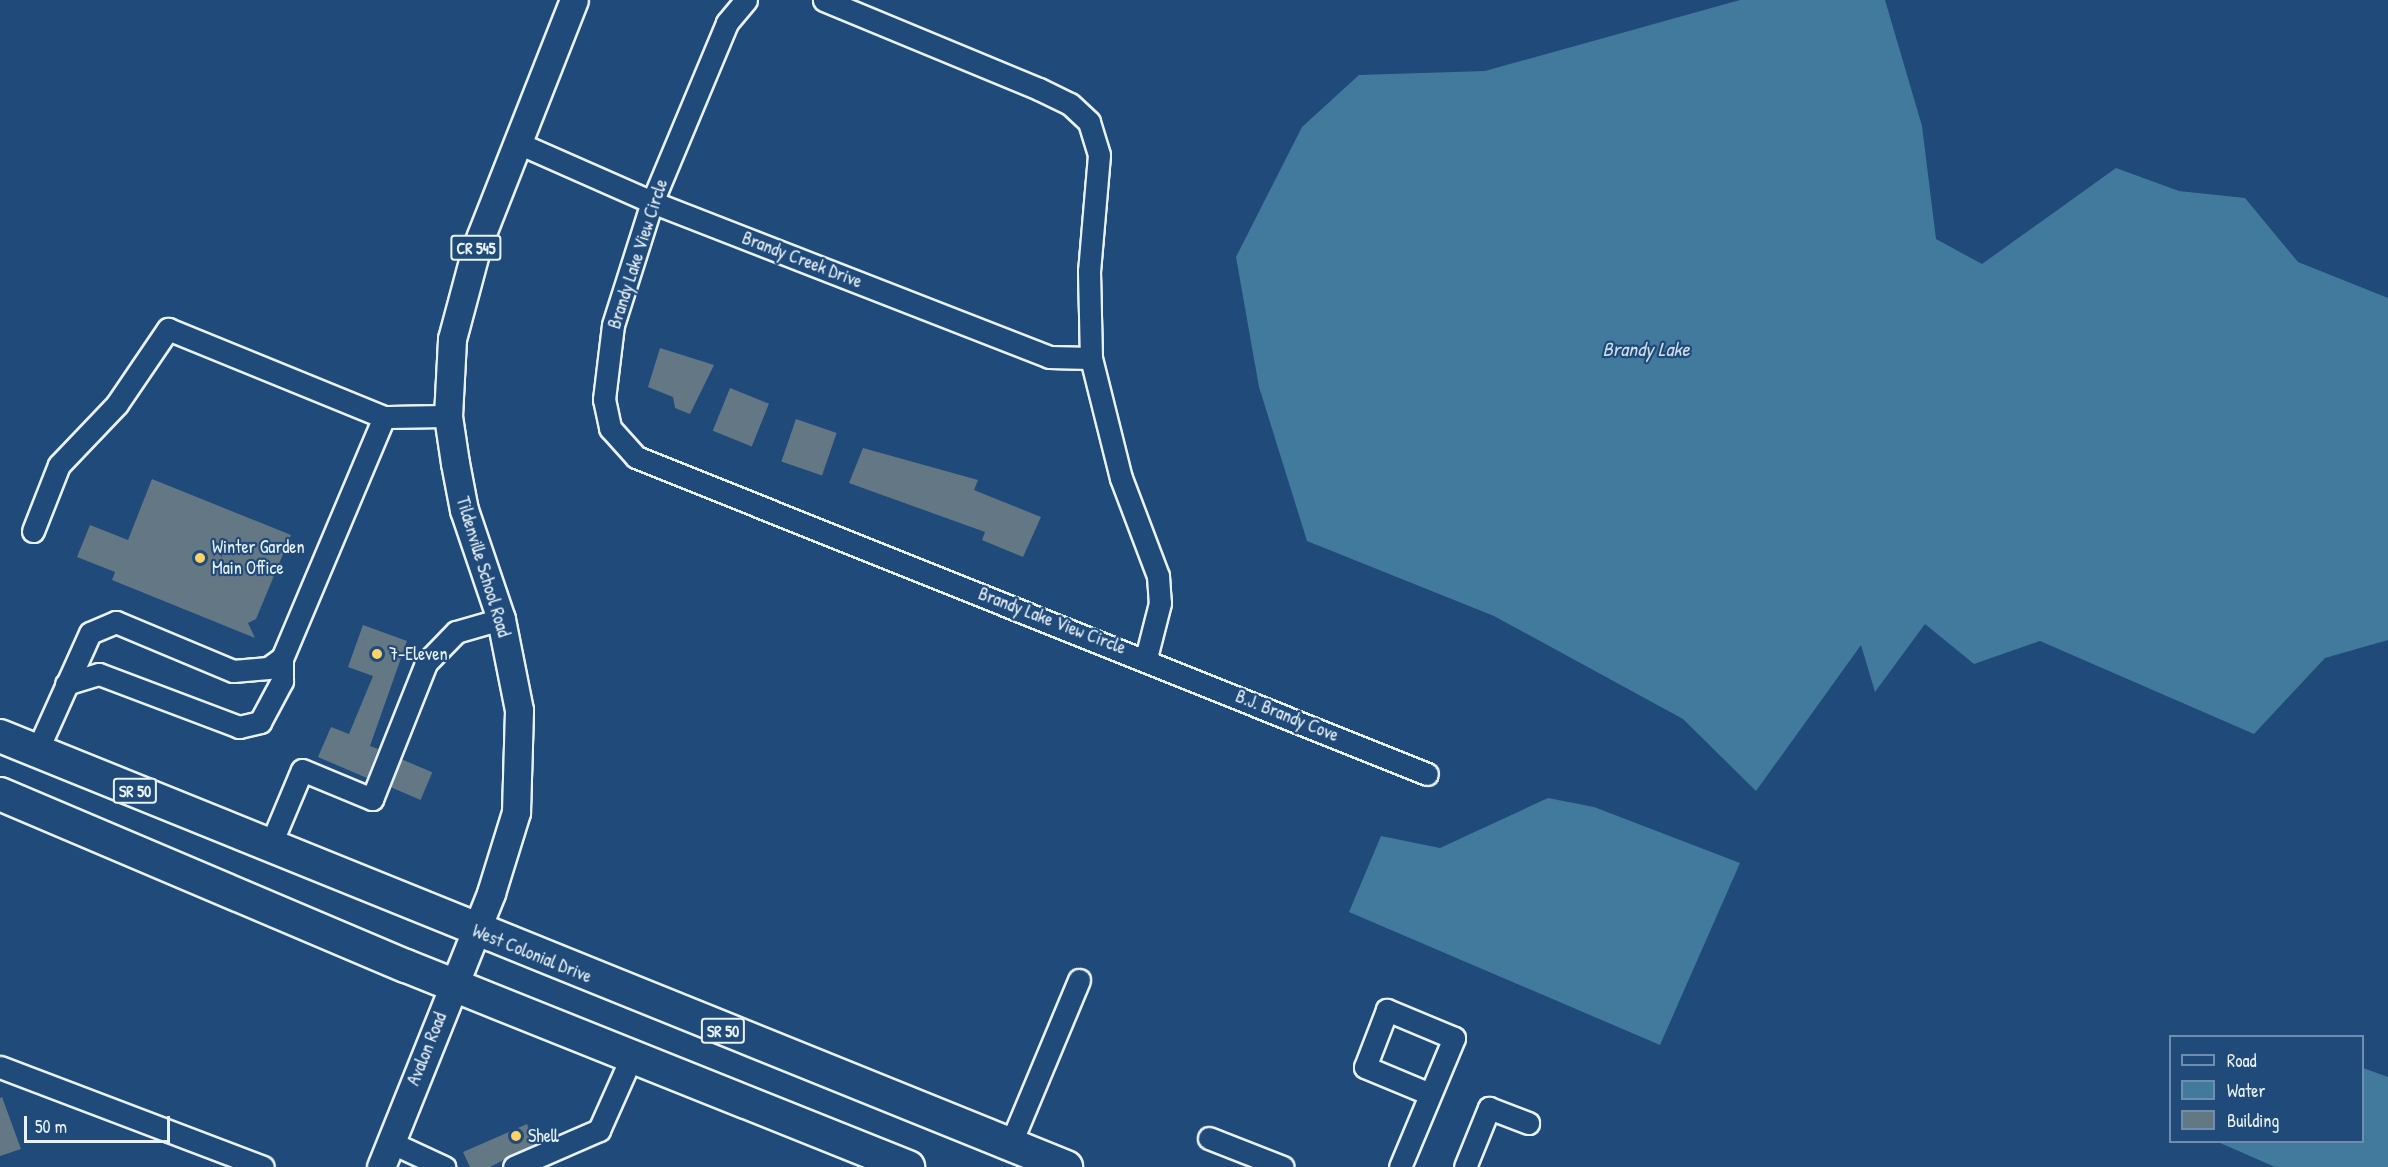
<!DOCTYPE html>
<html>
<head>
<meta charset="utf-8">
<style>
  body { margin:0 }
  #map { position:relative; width:2388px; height:1167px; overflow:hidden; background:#1f4a7a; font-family:"Patrick Hand",sans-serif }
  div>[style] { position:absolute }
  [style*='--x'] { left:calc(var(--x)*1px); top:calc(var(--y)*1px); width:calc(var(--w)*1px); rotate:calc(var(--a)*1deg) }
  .water>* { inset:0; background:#427a9d }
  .building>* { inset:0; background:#647785; transform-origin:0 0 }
  .roads { filter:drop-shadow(2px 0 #e8f1f8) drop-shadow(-2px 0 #e8f1f8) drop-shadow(0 2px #e8f1f8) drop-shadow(0 -2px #e8f1f8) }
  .minor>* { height:21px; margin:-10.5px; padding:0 10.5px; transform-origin:10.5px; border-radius:10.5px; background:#1f4a7a }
  .major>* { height:27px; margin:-13.5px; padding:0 13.5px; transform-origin:13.5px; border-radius:13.5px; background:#1f4a7a }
  .highway>* { height:32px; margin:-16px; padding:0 16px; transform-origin:16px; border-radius:16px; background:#1f4a7a }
  .dots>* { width:16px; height:16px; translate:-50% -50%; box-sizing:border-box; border:3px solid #1f4a7a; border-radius:50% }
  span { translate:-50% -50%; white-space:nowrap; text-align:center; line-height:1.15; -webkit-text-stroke:4.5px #1f4a7a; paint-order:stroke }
  .shield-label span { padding:2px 4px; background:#1f4a7a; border:2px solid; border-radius:4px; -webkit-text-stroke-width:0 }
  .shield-label { font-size:16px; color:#e8f1f8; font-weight:700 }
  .street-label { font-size:18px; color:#e8f1f8 }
  .poi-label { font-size:18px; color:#e8f1f8 }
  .left { translate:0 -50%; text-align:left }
  .water-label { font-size:20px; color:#cfdfea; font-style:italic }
  .legend { position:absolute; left:2169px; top:1035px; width:195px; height:108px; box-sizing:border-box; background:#1f4a7a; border:2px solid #6f8dac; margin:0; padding:8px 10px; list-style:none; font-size:18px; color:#e8f1f8 }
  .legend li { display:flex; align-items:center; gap:12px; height:30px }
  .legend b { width:30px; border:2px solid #6f8dac }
  .scale { position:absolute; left:24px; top:1116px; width:146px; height:27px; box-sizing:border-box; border:3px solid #e8f1f8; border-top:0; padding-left:8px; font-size:18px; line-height:21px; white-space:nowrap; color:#e8f1f8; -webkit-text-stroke:4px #1f4a7a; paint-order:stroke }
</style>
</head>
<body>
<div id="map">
  <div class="water">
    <div style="clip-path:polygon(1740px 0,1885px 0,1922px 126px,1936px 239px,1982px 264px,2116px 168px,2179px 191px,2245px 198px,2298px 262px,2388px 298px,2388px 640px,2325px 658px,2254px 734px,2040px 641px,1974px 664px,1925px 624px,1875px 692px,1861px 645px,1756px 791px,1683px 719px,1494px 616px,1307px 541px,1259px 387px,1236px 257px,1302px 127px,1359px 75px,1485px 71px)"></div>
    <div style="clip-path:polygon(1548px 798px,1594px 807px,1740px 863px,1660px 1045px,1349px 912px,1381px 836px,1440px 848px)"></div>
    <div style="clip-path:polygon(2363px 1068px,2388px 1077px,2388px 1167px,2275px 1167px,2218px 1142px,2362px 1142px)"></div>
  </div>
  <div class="building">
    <div style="clip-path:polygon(660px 348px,714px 365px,690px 414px,675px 408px,673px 397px,648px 387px)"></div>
    <div style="left:730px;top:388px;width:42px;height:46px;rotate:22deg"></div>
    <div style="left:796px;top:419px;width:43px;height:45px;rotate:19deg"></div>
    <div style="clip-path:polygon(863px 448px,978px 480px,974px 490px,1041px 517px,1023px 557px,982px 540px,985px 532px,849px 483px)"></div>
    <div style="clip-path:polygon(152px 479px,291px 535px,256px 619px,248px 623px,255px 638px,112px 580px,115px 572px,77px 557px,90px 525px,128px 540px)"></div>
    <div style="clip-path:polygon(363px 625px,407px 641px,370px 746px,378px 749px,367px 778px,318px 757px,331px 727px,349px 734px,373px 676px,348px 667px)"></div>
    <div style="left:401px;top:759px;width:34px;height:30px;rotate:23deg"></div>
    <div style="clip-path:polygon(2px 1097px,21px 1149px,0 1156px,0 1098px)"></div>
    <div style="clip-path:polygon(527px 1124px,535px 1144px,490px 1167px,470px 1167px,463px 1152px)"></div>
  </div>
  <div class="roads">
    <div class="minor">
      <div style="--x:746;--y:0;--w:30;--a:130"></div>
      <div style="--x:727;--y:23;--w:194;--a:112.7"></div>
      <div style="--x:652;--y:202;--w:129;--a:107.6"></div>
      <div style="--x:613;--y:325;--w:75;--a:96.9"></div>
      <div style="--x:604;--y:399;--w:30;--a:78"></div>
      <div style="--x:610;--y:428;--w:39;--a:48"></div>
      <div style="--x:636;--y:457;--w:852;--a:21.84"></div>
      <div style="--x:824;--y:0;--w:233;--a:22.5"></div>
      <div style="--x:1039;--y:89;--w:34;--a:26"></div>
      <div style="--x:1070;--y:104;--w:26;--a:43"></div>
      <div style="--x:1089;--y:122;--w:34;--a:73"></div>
      <div style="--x:1099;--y:155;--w:116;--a:94.9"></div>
      <div style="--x:1089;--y:271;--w:87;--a:88.7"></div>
      <div style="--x:1091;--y:358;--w:124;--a:76"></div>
      <div style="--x:1121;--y:478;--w:105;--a:69.3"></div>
      <div style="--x:1158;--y:576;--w:27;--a:86"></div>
      <div style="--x:1160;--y:603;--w:57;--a:104.3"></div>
      <div style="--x:518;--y:143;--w:146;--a:23.8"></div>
      <div style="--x:652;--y:202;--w:426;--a:21.3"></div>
      <div style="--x:1049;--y:357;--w:42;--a:1.4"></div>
      <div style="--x:384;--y:417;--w:64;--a:-0.9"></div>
      <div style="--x:33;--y:531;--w:71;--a:-68.5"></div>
      <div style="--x:59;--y:465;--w:84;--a:-46.4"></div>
      <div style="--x:117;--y:404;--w:91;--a:-55.8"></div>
      <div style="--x:168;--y:329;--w:233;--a:22.2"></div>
      <div style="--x:384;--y:417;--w:262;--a:112.9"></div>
      <div style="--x:282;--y:658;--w:17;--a:144"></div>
      <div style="--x:268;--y:668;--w:35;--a:175"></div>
      <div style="--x:233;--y:671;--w:127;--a:-157.3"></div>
      <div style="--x:116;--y:622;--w:28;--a:157"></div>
      <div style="--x:90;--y:633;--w:129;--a:114.2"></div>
      <div style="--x:66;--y:684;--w:34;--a:-17"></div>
      <div style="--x:99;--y:674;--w:150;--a:20.7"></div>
      <div style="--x:239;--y:727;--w:22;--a:-13"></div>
      <div style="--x:260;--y:722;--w:47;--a:-61.8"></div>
      <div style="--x:282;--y:681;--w:23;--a:-90"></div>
      <div style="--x:270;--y:846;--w:82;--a:-67.2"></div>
      <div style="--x:302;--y:770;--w:76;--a:22.5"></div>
      <div style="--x:372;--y:799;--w:146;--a:-68.3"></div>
      <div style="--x:426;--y:663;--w:43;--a:-45.9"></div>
      <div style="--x:456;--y:632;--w:47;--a:-16.1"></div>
      <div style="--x:0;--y:1067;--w:281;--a:20.8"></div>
      <div style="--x:1209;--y:1138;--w:79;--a:21.4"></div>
      <div style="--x:390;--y:1142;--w:60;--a:24.8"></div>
      <div style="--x:1010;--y:1145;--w:179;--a:-67.3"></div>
      <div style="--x:514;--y:1167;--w:93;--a:-23.5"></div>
      <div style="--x:599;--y:1130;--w:81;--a:-66"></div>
      <div style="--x:1400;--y:1167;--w:140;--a:-67.3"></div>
      <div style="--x:1454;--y:1038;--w:73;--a:-157.3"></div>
      <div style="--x:1387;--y:1010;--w:61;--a:111.1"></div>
      <div style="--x:1365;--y:1067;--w:70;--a:22.6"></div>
      <div style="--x:1465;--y:1167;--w:64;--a:-67.9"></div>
      <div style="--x:1489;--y:1108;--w:42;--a:21"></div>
    </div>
    <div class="major">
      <div style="--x:381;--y:1167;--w:295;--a:-68.1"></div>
      <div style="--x:491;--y:893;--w:85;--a:-72.8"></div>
      <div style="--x:516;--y:812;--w:102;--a:-88.3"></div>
      <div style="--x:519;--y:710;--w:93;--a:-101.2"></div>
      <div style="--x:501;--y:619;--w:115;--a:-108.7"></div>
      <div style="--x:464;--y:510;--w:48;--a:-100.8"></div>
      <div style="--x:455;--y:463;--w:48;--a:-98.5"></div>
      <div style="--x:448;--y:416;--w:77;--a:-87"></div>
      <div style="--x:452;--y:339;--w:96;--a:-75"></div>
      <div style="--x:477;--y:246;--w:264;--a:-68.5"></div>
    </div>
    <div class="highway">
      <div style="--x:0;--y:736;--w:1150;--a:22.01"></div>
      <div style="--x:0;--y:794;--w:441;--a:23"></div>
      <div style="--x:406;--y:966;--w:541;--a:21.82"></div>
    </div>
  </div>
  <div class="dots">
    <div style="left:200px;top:558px;background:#ffd166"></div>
    <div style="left:377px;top:654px;background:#ffd166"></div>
    <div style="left:516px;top:1136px;background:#ffd166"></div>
  </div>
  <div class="shield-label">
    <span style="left:476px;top:248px">CR 545</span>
    <span style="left:135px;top:791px">SR 50</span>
    <span style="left:723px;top:1031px">SR 50</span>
  </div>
  <div class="street-label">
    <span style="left:638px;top:254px;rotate:-72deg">Brandy Lake View Circle</span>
    <span style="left:802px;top:260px;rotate:21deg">Brandy Creek Drive</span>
    <span style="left:483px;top:567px;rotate:73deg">Tildenville School Road</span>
    <span style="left:1052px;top:621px;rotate:21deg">Brandy Lake View Circle</span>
    <span style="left:1287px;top:716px;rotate:22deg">B.J. Brandy Cove</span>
    <span style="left:532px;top:954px;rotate:22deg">West Colonial Drive</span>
    <span style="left:427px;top:1049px;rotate:-68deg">Avalon Road</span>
  </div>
  <div class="poi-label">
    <span class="left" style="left:212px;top:558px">Winter Garden<br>Main Office</span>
    <span class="left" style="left:389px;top:654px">7-Eleven</span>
    <span class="left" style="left:528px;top:1136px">Shell</span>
  </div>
  <div class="water-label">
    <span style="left:1646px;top:348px">Brandy Lake</span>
  </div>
  <ul class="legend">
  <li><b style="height:8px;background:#1f4a7a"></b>Road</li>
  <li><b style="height:16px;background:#427a9d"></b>Water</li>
  <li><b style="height:16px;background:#647785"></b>Building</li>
  </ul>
  <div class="scale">50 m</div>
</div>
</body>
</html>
